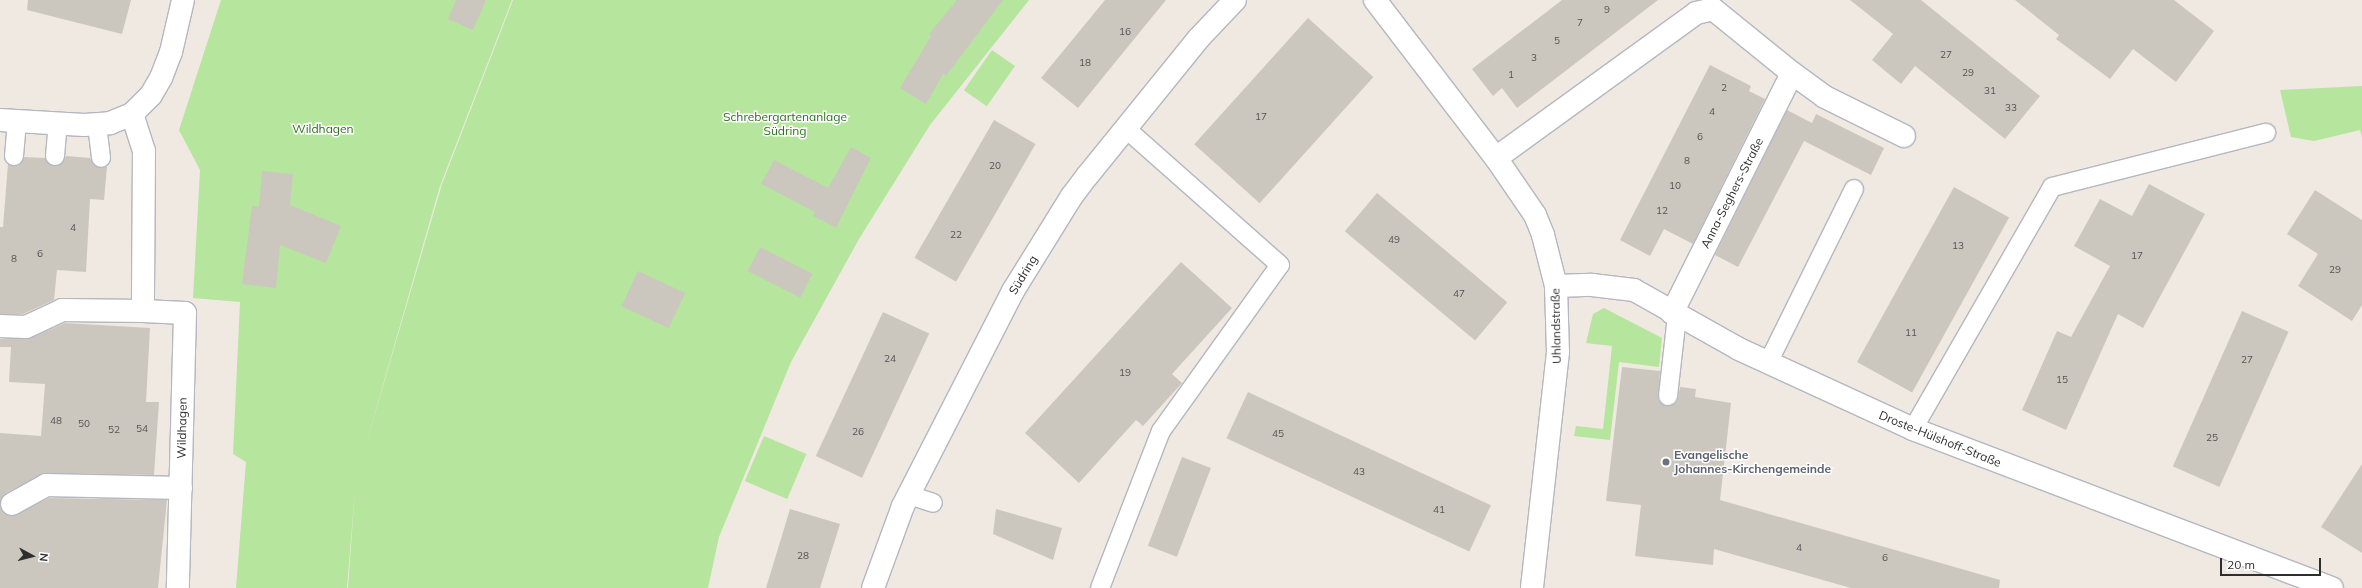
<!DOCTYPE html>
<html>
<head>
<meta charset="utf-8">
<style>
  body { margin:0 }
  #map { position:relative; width:2362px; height:588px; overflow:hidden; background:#efe9e1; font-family:Mulish,sans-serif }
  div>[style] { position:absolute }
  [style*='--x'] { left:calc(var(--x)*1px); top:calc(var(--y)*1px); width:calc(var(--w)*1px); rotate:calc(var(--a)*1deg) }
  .green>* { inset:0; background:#b6e59e; transform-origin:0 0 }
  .building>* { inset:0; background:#cbc7bf; transform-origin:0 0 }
  .roads { filter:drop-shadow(1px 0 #b4b7c1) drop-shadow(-1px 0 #b4b7c1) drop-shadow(0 1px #b4b7c1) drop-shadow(0 -1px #b4b7c1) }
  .lane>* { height:18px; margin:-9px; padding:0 9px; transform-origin:9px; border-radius:9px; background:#fff }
  .street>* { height:22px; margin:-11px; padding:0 11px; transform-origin:11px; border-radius:11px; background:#fff }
  .dots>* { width:11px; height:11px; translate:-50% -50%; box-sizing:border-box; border:2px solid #fff; border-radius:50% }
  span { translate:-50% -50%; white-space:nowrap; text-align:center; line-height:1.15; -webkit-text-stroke:3px #fff; paint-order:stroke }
  .number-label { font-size:10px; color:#555452 }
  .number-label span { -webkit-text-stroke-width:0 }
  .park-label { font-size:12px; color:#2c6e1b }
  .street-label { font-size:12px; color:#2e2e2e }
  .worship-label { font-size:12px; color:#5b616d; font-weight:700 }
  .left { translate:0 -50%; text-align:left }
  .north { position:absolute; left:12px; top:536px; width:40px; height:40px; -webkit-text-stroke:3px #fff; paint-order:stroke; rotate:97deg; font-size:11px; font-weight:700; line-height:16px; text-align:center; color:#2e2e2e }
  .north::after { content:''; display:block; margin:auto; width:14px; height:18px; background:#2e2e2e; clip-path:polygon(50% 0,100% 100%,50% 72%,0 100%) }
  .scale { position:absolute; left:2220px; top:558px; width:101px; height:18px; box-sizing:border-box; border:2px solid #2e2e2e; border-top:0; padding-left:5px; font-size:12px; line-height:14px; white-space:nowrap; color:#2e2e2e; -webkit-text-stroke:3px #fff; paint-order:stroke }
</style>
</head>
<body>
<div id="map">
  <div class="green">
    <div style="clip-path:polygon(221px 0,512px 0,440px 186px,362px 458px,442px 184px,513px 0,1029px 0,930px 125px,859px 239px,791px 362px,719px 537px,708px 588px,503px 588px,510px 543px,503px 588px,348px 588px,355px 489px,347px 588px,236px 588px,246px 462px,233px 454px,240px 302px,193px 298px,200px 170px,179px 130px)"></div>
    <div style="left:992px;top:50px;width:28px;height:49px;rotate:35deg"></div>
    <div style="clip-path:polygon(2362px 86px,2362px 137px,2360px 130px,2314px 141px,2291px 137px,2280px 90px)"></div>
    <div style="clip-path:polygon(1604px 308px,1662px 338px,1659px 367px,1619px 362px,1610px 440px,1574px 436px,1576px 426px,1603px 429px,1612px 346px,1586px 343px,1593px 314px)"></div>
    <div style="left:764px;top:436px;width:46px;height:49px;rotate:23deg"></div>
  </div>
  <div class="building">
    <div style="clip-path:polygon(28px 0,131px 0,122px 34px,27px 10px)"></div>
    <div style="clip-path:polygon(456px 0,486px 0,473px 30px,448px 19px)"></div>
    <div style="clip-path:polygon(957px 0,1003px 0,946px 76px,943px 74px,926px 104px,900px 88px,931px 36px,929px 34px)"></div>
    <div style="clip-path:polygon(1105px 0,1166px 0,1078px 108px,1041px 78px)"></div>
    <div style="clip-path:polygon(1562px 0,1658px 0,1517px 108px,1502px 88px,1493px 96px,1472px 69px)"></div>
    <div style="clip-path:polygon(1850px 0,1921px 0,2040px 96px,2005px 139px,1915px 66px,1901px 84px,1872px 60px,1893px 34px)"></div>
    <div style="clip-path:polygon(2015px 0,2174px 0,2214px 31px,2176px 82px,2133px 49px,2110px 79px,2056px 39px,2059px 35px)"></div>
    <div style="left:1308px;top:18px;width:88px;height:170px;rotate:42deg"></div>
    <div style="clip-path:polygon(1710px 65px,1751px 86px,1749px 91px,1765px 99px,1693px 244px,1664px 229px,1650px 256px,1620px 240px)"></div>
    <div style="clip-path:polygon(1787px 110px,1812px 123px,1816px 114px,1884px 148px,1871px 175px,1804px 141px,1738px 267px,1715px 255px)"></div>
    <div style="left:994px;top:120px;width:48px;height:159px;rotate:30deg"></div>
    <div style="clip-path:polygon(851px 147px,871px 158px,836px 228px,813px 216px,815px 212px,761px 184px,774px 160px,828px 188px)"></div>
    <div style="clip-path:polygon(66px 156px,90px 158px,97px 167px,107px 167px,104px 200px,90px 199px,86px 272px,57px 270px,54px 300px,23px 314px,0 314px,0 227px,3px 227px,8px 164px,18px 166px,24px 157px,45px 158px,49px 164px,54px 166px,63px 162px)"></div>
    <div style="clip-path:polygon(262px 171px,293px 174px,290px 205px,341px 226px,326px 263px,280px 245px,276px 288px,242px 284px,252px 206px,259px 207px)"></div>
    <div style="clip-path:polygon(2149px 184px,2205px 214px,2143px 328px,2118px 314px,2066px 430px,2022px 410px,2057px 331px,2071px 337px,2110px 266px,2074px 246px,2100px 199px,2132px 216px)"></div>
    <div style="left:1954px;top:187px;width:63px;height:200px;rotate:29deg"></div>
    <div style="clip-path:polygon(2315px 190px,2362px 220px,2362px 305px,2352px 321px,2298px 286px,2318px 254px,2287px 234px)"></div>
    <div style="left:1377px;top:193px;width:170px;height:50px;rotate:40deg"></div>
    <div style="left:760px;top:247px;width:59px;height:27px;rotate:27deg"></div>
    <div style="clip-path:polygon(1181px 262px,1232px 308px,1172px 374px,1182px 383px,1143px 426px,1136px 420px,1079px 483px,1025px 433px)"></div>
    <div style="left:638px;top:271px;width:52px;height:39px;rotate:25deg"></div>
    <div style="left:2242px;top:311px;width:51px;height:170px;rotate:24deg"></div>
    <div style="left:883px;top:312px;width:51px;height:159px;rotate:25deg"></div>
    <div style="clip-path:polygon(65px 323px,150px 328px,146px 402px,159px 402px,154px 475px,46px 473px,6px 493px,0 502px,0 433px,41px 436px,45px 384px,9px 382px,11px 347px,0 347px,0 339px,31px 338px)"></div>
    <div style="clip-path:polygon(1622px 367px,1660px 371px,1658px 400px,1666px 406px,1677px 402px,1680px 387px,1696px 389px,1695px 397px,1731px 403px,1720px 500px,2000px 580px,1999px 588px,1851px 588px,1714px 549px,1713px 565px,1635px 556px,1641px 505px,1606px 501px)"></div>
    <div style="left:1248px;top:392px;width:268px;height:51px;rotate:25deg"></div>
    <div style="left:1182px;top:457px;width:31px;height:95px;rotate:21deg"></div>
    <div style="clip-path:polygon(2362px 464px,2362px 553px,2321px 527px)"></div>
    <div style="clip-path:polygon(49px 498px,167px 500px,158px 588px,0 588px,0 506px,5px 514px,12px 516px)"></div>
    <div style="clip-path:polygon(790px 509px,840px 524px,820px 588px,766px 588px)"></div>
    <div style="clip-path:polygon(996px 509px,1062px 528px,1053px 560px,993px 534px)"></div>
  </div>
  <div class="roads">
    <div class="lane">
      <div style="--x:97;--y:125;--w:33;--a:83"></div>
      <div style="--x:14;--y:156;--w:35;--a:-85"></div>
      <div style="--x:55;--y:156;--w:32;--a:-85"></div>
      <div style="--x:1768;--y:363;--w:194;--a:-63.7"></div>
      <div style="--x:1668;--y:396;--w:81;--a:-83.6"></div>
      <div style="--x:1913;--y:429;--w:279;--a:-60.1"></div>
      <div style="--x:2052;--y:187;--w:221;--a:-14.2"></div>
      <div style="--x:909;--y:495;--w:25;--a:18"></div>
      <div style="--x:1100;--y:588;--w:168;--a:-68.8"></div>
      <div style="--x:1161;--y:431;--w:204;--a:-54.4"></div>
      <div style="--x:1280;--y:265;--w:207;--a:-138.5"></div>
    </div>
    <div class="street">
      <div style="--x:1375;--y:0;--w:199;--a:52.6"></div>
      <div style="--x:1496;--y:158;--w:69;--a:55.6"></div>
      <div style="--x:1535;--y:215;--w:22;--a:68"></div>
      <div style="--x:1543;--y:235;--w:53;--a:75.7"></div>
      <div style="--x:1556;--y:286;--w:66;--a:88.3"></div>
      <div style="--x:1558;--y:352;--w:237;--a:96.3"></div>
      <div style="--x:132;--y:114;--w:39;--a:72"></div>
      <div style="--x:144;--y:151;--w:160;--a:90.4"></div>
      <div style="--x:143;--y:311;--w:42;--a:2.7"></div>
      <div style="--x:185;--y:313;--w:275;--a:91.5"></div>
      <div style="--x:0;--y:120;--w:84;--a:3.4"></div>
      <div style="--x:84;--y:125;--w:26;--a:-4"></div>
      <div style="--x:110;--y:123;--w:24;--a:-22"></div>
      <div style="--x:132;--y:114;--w:27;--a:-45"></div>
      <div style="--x:151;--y:95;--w:20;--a:-60"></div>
      <div style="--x:161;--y:78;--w:28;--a:-69"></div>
      <div style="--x:171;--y:52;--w:53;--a:-77"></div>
      <div style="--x:1496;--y:158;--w:247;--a:-35.9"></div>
      <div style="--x:1696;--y:13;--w:17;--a:-13"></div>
      <div style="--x:1713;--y:9;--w:102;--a:39"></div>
      <div style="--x:1556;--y:286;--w:36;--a:-2"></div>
      <div style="--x:1592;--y:285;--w:42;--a:6.8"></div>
      <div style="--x:1634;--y:290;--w:120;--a:29.3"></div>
      <div style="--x:1739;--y:349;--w:192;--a:24.7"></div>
      <div style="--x:1913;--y:429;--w:448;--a:20.8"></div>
      <div style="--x:1672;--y:313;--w:268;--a:-63.4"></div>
      <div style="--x:1792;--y:73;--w:41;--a:36"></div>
      <div style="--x:1825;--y:97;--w:88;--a:26.3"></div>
      <div style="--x:0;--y:326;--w:26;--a:2"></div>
      <div style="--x:26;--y:327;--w:40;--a:-25"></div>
      <div style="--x:62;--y:310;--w:81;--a:0.7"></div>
      <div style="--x:12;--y:504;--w:39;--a:-29"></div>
      <div style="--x:46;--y:485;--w:135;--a:1.3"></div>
      <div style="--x:873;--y:588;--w:87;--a:-69.9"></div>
      <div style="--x:903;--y:506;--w:242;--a:-62.9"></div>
      <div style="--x:1013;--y:291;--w:112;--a:-58.2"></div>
      <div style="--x:1072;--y:196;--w:26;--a:-53"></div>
      <div style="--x:1088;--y:175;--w:176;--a:-51"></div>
      <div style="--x:1199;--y:38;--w:52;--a:-46.5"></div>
    </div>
  </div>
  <div class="dots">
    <div style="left:1666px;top:462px;background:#6b7280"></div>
  </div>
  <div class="number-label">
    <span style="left:1607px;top:10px">9</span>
    <span style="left:1580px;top:23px">7</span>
    <span style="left:1125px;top:32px">16</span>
    <span style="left:1557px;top:41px">5</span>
    <span style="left:1946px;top:55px">27</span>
    <span style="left:1534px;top:58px">3</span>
    <span style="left:1085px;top:63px">18</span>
    <span style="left:1968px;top:73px">29</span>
    <span style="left:1511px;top:75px">1</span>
    <span style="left:1724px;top:88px">2</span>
    <span style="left:1990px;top:91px">31</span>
    <span style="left:2011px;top:108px">33</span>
    <span style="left:1712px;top:112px">4</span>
    <span style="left:1261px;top:117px">17</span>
    <span style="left:1700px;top:137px">6</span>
    <span style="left:1687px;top:161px">8</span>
    <span style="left:995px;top:166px">20</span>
    <span style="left:1675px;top:186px">10</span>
    <span style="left:1662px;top:211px">12</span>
    <span style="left:73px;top:228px">4</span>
    <span style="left:956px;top:235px">22</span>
    <span style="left:1394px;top:240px">49</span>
    <span style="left:1958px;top:246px">13</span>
    <span style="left:40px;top:254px">6</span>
    <span style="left:2137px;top:256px">17</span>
    <span style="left:14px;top:259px">8</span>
    <span style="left:2335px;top:270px">29</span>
    <span style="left:1459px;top:294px">47</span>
    <span style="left:1911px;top:333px">11</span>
    <span style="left:890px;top:359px">24</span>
    <span style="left:2247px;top:360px">27</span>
    <span style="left:1125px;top:373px">19</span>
    <span style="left:2062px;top:380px">15</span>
    <span style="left:56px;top:421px">48</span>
    <span style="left:84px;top:424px">50</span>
    <span style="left:142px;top:429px">54</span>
    <span style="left:114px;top:430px">52</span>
    <span style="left:858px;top:432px">26</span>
    <span style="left:1278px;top:434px">45</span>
    <span style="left:2212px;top:438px">25</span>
    <span style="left:1359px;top:472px">43</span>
    <span style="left:1439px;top:510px">41</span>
    <span style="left:1799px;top:548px">4</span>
    <span style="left:803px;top:556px">28</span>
    <span style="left:1885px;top:558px">6</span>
  </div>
  <div class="park-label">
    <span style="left:785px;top:124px">Schrebergartenanlage<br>Südring</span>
    <span style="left:323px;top:129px">Wildhagen</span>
  </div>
  <div class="street-label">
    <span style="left:1732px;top:193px;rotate:-63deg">Anna-Seghers-Straße</span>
    <span style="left:1023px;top:275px;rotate:-59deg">Südring</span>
    <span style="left:1556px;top:326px;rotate:-91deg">Uhlandstraße</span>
    <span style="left:182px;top:428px;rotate:-89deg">Wildhagen</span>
    <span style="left:1940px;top:439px;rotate:22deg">Droste-Hülshoff-Straße</span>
  </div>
  <div class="worship-label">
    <span class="left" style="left:1674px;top:462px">Evangelische<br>Johannes-Kirchengemeinde</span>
  </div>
  <div class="north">N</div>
  <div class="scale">20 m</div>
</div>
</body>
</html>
